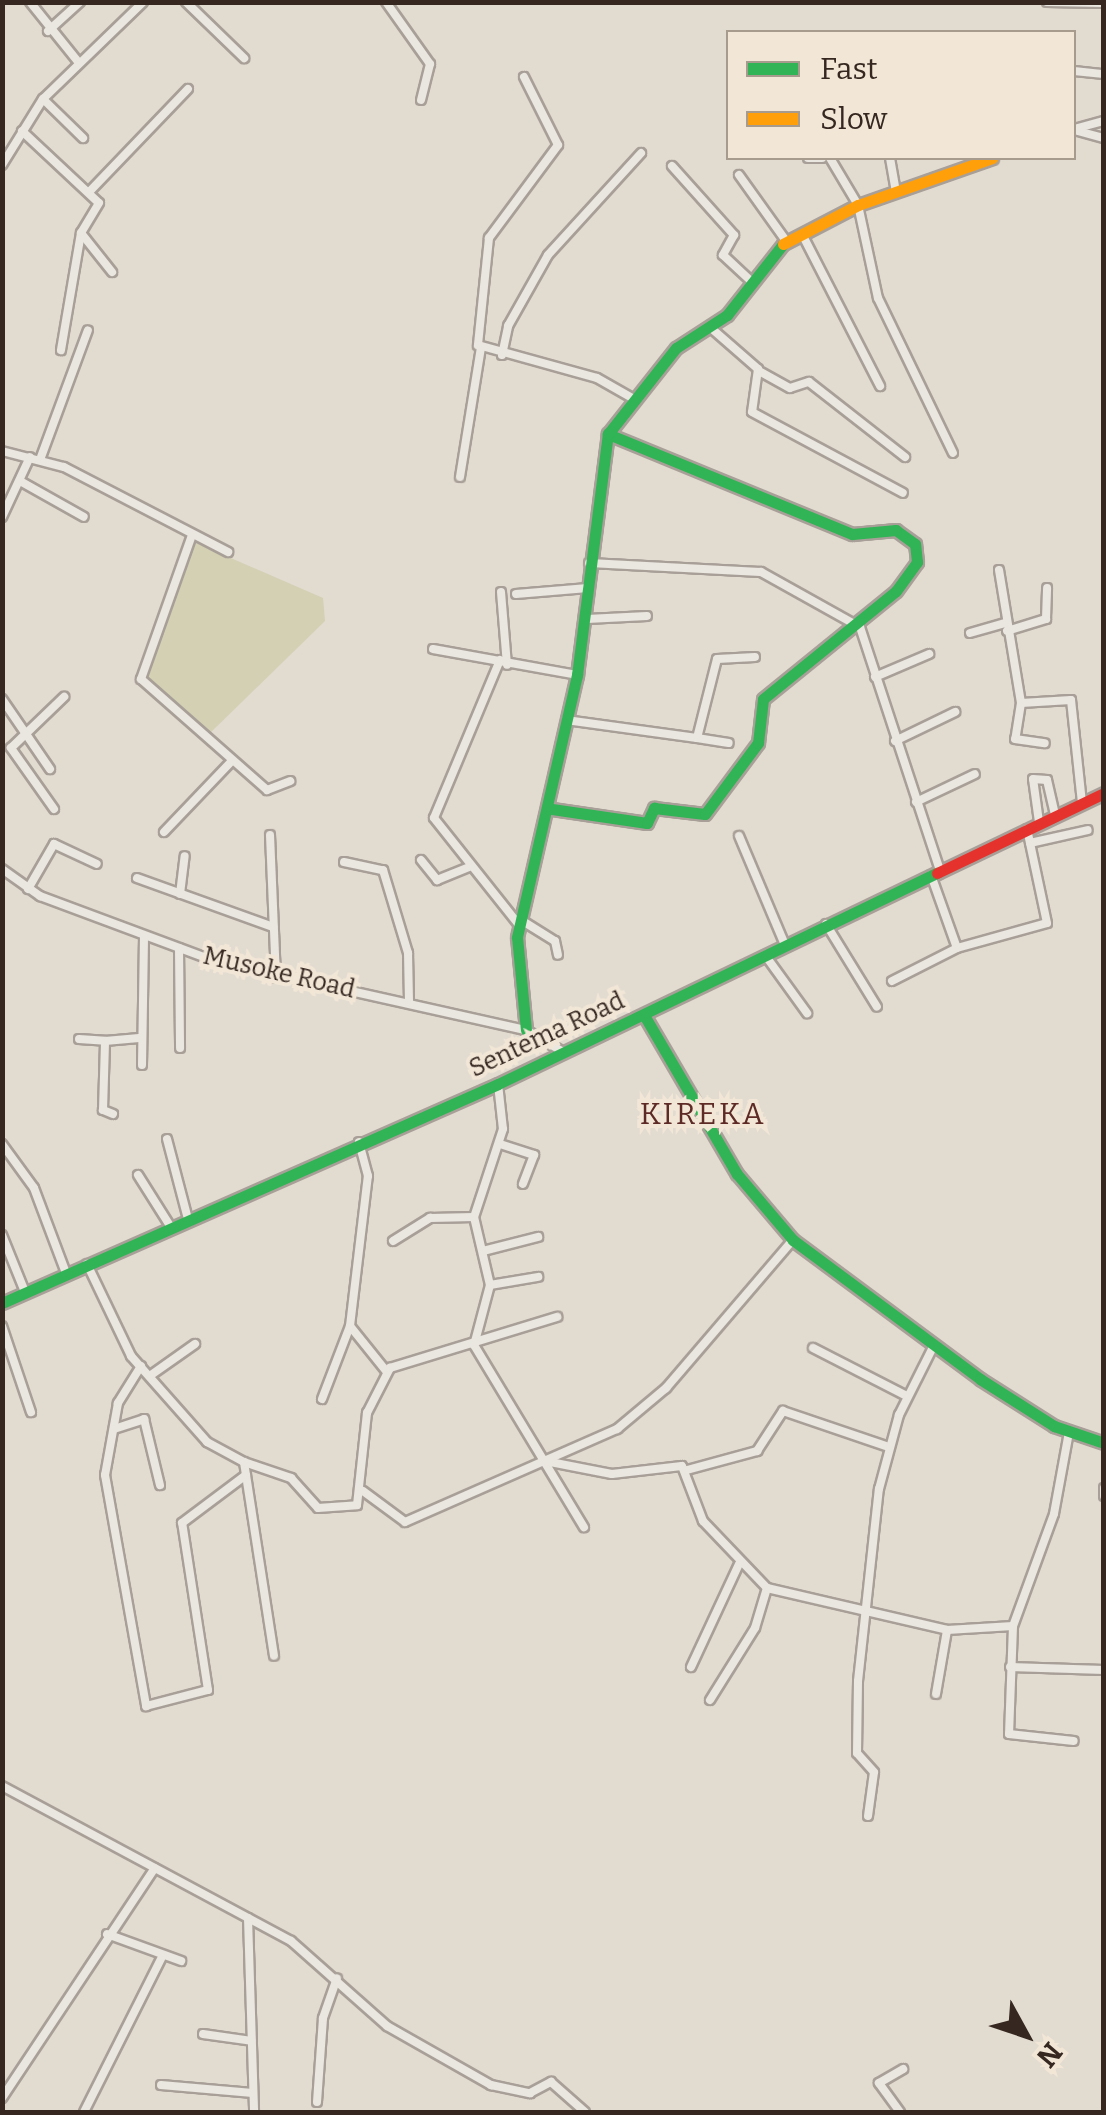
<!DOCTYPE html>
<html>
<head>
<meta charset="utf-8">
<style>
  body { margin:0 }
  #map { position:relative; width:1106px; height:2115px; overflow:hidden; background:#e2dbd0; font-family:Bitter,serif }
  div>[style] { position:absolute }
  [style*='--x'] { left:calc(var(--x)*1px); top:calc(var(--y)*1px); width:calc(var(--w)*1px); rotate:calc(var(--a)*1deg) }
  .green>* { inset:0; background:#d3d0b4 }
  .roads { filter:drop-shadow(2px 0 #a8a098) drop-shadow(-2px 0 #a8a098) drop-shadow(0 2px #a8a098) drop-shadow(0 -2px #a8a098) }
  .street>* { height:8px; margin:-4px; padding:0 4px; transform-origin:4px; border-radius:4px; background:#eae6e0 }
  .fast>* { height:11px; margin:-5.5px; padding:0 5.5px; transform-origin:5.5px; border-radius:5.5px; background:#30b455 }
  .slow>* { height:11px; margin:-5.5px; padding:0 5.5px; transform-origin:5.5px; border-radius:5.5px; background:#ff9f0a }
  .jam>* { height:11px; margin:-5.5px; padding:0 5.5px; transform-origin:5.5px; border-radius:5.5px; background:#e5322d }
  span { translate:-50% -50%; white-space:nowrap; text-align:center; line-height:1.15; -webkit-text-stroke:8px #f2e7d7; paint-order:stroke }
  .street-label { font-size:25px; color:#362821 }
  .quarter-label { font-size:30px; color:#5e2a25; letter-spacing:2.5px }
  .frame { position:absolute; inset:0; border:5px solid #362821; pointer-events:none }
  .legend { position:absolute; left:726px; top:30px; width:350px; height:130px; box-sizing:border-box; background:#f2e7d7; border:2px solid #a79b8e; margin:0; padding:12px 18px; list-style:none; font-size:30px; color:#362821 }
  .legend li { display:flex; align-items:center; gap:20px; height:50px }
  .legend b { width:50px; border:2px solid #a79b8e }
  .north { position:absolute; left:976px; top:1985px; width:100px; height:100px; -webkit-text-stroke:8px #f2e7d7; paint-order:stroke; rotate:130deg; font-size:28px; font-weight:700; line-height:40px; text-align:center; color:#362821 }
  .north::after { content:''; display:block; margin:auto; width:35px; height:45px; background:#362821; clip-path:polygon(50% 0,100% 100%,50% 72%,0 100%) }
</style>
</head>
<body>
<div id="map">
  <div class="green">
    <div style="clip-path:polygon(194px 542px,323px 598px,325px 621px,208px 735px,145px 677px)"></div>
  </div>
  <div class="roads">
    <div class="street">
      <div style="--x:30;--y:2;--w:78;--a:51.2"></div>
      <div style="--x:186;--y:2;--w:81;--a:44"></div>
      <div style="--x:386;--y:2;--w:76;--a:54.6"></div>
      <div style="--x:430;--y:64;--w:37;--a:104"></div>
      <div style="--x:1047;--y:2;--w:57;--a:1"></div>
      <div style="--x:48;--y:31;--w:43;--a:-42.2"></div>
      <div style="--x:1074;--y:71;--w:30;--a:6"></div>
      <div style="--x:524;--y:77;--w:76;--a:63.4"></div>
      <div style="--x:558;--y:145;--w:116;--a:126.6"></div>
      <div style="--x:489;--y:238;--w:108;--a:95.9"></div>
      <div style="--x:478;--y:345;--w:123;--a:15.5"></div>
      <div style="--x:597;--y:378;--w:40;--a:29.7"></div>
      <div style="--x:43;--y:99;--w:56;--a:44.3"></div>
      <div style="--x:1074;--y:129;--w:31;--a:-15"></div>
      <div style="--x:1074;--y:130;--w:31;--a:15"></div>
      <div style="--x:22;--y:131;--w:105;--a:43.1"></div>
      <div style="--x:99;--y:203;--w:35;--a:121"></div>
      <div style="--x:81;--y:233;--w:119;--a:99.7"></div>
      <div style="--x:808;--y:158;--w:14;--a:0"></div>
      <div style="--x:830;--y:158;--w:55;--a:59.2"></div>
      <div style="--x:858;--y:205;--w:95;--a:77.9"></div>
      <div style="--x:878;--y:298;--w:172;--a:64.2"></div>
      <div style="--x:890;--y:158;--w:34;--a:80"></div>
      <div style="--x:2;--y:165;--w:78;--a:-58.2"></div>
      <div style="--x:43;--y:99;--w:139;--a:-44.1"></div>
      <div style="--x:672;--y:166;--w:93;--a:48.1"></div>
      <div style="--x:734;--y:235;--w:23;--a:119"></div>
      <div style="--x:723;--y:255;--w:38;--a:43"></div>
      <div style="--x:739;--y:175;--w:81;--a:54.5"></div>
      <div style="--x:91;--y:190;--w:140;--a:-46.2"></div>
      <div style="--x:81;--y:233;--w:50;--a:51.5"></div>
      <div style="--x:802;--y:234;--w:171;--a:62.8"></div>
      <div style="--x:711;--y:328;--w:62;--a:41.1"></div>
      <div style="--x:758;--y:369;--w:43;--a:97.9"></div>
      <div style="--x:752;--y:412;--w:171;--a:28.2"></div>
      <div style="--x:502;--y:355;--w:30;--a:-78"></div>
      <div style="--x:508;--y:326;--w:81;--a:-60.6"></div>
      <div style="--x:548;--y:255;--w:138;--a:-47.6"></div>
      <div style="--x:759;--y:371;--w:35;--a:29"></div>
      <div style="--x:790;--y:388;--w:20;--a:-18"></div>
      <div style="--x:809;--y:382;--w:122;--a:38"></div>
      <div style="--x:2;--y:451;--w:64;--a:14.5"></div>
      <div style="--x:64;--y:467;--w:185;--a:27.4"></div>
      <div style="--x:41;--y:457;--w:135;--a:-69.7"></div>
      <div style="--x:460;--y:477;--w:131;--a:-80.8"></div>
      <div style="--x:20;--y:481;--w:73;--a:29.4"></div>
      <div style="--x:2;--y:517;--w:66;--a:-65"></div>
      <div style="--x:192;--y:535;--w:153;--a:109.5"></div>
      <div style="--x:141;--y:679;--w:168;--a:41.4"></div>
      <div style="--x:267;--y:790;--w:25;--a:-21"></div>
      <div style="--x:589;--y:563;--w:172;--a:3"></div>
      <div style="--x:761;--y:572;--w:113;--a:29.1"></div>
      <div style="--x:860;--y:627;--w:257;--a:71.8"></div>
      <div style="--x:999;--y:570;--w:135;--a:80.6"></div>
      <div style="--x:1021;--y:703;--w:50;--a:-3.4"></div>
      <div style="--x:1071;--y:700;--w:104;--a:83.9"></div>
      <div style="--x:501;--y:592;--w:73;--a:85.3"></div>
      <div style="--x:516;--y:594;--w:72;--a:-4.8"></div>
      <div style="--x:587;--y:619;--w:60;--a:-2.9"></div>
      <div style="--x:1007;--y:631;--w:41;--a:-17.1"></div>
      <div style="--x:1046;--y:619;--w:31;--a:-88"></div>
      <div style="--x:970;--y:633;--w:36;--a:-16"></div>
      <div style="--x:433;--y:649;--w:146;--a:10.2"></div>
      <div style="--x:500;--y:660;--w:171;--a:112.7"></div>
      <div style="--x:434;--y:818;--w:137;--a:51.5"></div>
      <div style="--x:875;--y:677;--w:59;--a:-23.1"></div>
      <div style="--x:2;--y:699;--w:85;--a:55.6"></div>
      <div style="--x:1021;--y:703;--w:36;--a:99"></div>
      <div style="--x:1015;--y:739;--w:30;--a:8"></div>
      <div style="--x:566;--y:720;--w:132;--a:7.8"></div>
      <div style="--x:697;--y:738;--w:81;--a:-75.8"></div>
      <div style="--x:717;--y:659;--w:38;--a:-3"></div>
      <div style="--x:697;--y:738;--w:32;--a:9"></div>
      <div style="--x:895;--y:741;--w:67;--a:-25.8"></div>
      <div style="--x:916;--y:802;--w:65;--a:-25.4"></div>
      <div style="--x:54;--y:809;--w:75;--a:-125.2"></div>
      <div style="--x:11;--y:748;--w:74;--a:-43.9"></div>
      <div style="--x:1039;--y:822;--w:43;--a:-97.9"></div>
      <div style="--x:1033;--y:779;--w:14;--a:4"></div>
      <div style="--x:1047;--y:780;--w:37;--a:77"></div>
      <div style="--x:164;--y:832;--w:95;--a:-46.3"></div>
      <div style="--x:270;--y:835;--w:143;--a:87.6"></div>
      <div style="--x:739;--y:836;--w:118;--a:67.1"></div>
      <div style="--x:1030;--y:843;--w:59;--a:-12.6"></div>
      <div style="--x:421;--y:860;--w:26;--a:51"></div>
      <div style="--x:437;--y:880;--w:35;--a:-22"></div>
      <div style="--x:344;--y:862;--w:40;--a:12"></div>
      <div style="--x:383;--y:870;--w:87;--a:73.2"></div>
      <div style="--x:408;--y:953;--w:48;--a:88.8"></div>
      <div style="--x:2;--y:869;--w:47;--a:35.4"></div>
      <div style="--x:40;--y:896;--w:184;--a:20.4"></div>
      <div style="--x:212;--y:960;--w:322;--a:12.6"></div>
      <div style="--x:526;--y:1030;--w:45;--a:30.5"></div>
      <div style="--x:931;--y:875;--w:77;--a:70.4"></div>
      <div style="--x:957;--y:948;--w:93;--a:-15.5"></div>
      <div style="--x:1047;--y:923;--w:96;--a:-102"></div>
      <div style="--x:137;--y:878;--w:145;--a:19.8"></div>
      <div style="--x:28;--y:889;--w:52;--a:-60"></div>
      <div style="--x:54;--y:844;--w:47;--a:24.9"></div>
      <div style="--x:180;--y:894;--w:38;--a:-83"></div>
      <div style="--x:521;--y:920;--w:40;--a:32"></div>
      <div style="--x:555;--y:941;--w:14;--a:78"></div>
      <div style="--x:826;--y:924;--w:97;--a:58.4"></div>
      <div style="--x:179;--y:948;--w:100;--a:89.4"></div>
      <div style="--x:765;--y:955;--w:72;--a:54.1"></div>
      <div style="--x:892;--y:981;--w:73;--a:-26.9"></div>
      <div style="--x:79;--y:1039;--w:26;--a:4"></div>
      <div style="--x:142;--y:1065;--w:129;--a:-89.1"></div>
      <div style="--x:498;--y:1084;--w:45;--a:83.7"></div>
      <div style="--x:503;--y:1129;--w:93;--a:108.2"></div>
      <div style="--x:474;--y:1217;--w:70;--a:76.8"></div>
      <div style="--x:490;--y:1285;--w:62;--a:104.9"></div>
      <div style="--x:474;--y:1345;--w:213;--a:58.9"></div>
      <div style="--x:113;--y:1114;--w:11;--a:-158"></div>
      <div style="--x:103;--y:1110;--w:69;--a:-88.3"></div>
      <div style="--x:105;--y:1041;--w:37;--a:-5"></div>
      <div style="--x:167;--y:1139;--w:79;--a:75.3"></div>
      <div style="--x:2;--y:1144;--w:54;--a:54"></div>
      <div style="--x:34;--y:1188;--w:91;--a:69.4"></div>
      <div style="--x:500;--y:1144;--w:36;--a:18"></div>
      <div style="--x:534;--y:1155;--w:31;--a:111"></div>
      <div style="--x:138;--y:1175;--w:58;--a:57.7"></div>
      <div style="--x:2;--y:1235;--w:61;--a:68"></div>
      <div style="--x:393;--y:1241;--w:44;--a:-31.9"></div>
      <div style="--x:430;--y:1218;--w:44;--a:-1.3"></div>
      <div style="--x:483;--y:1251;--w:57;--a:-14.3"></div>
      <div style="--x:87;--y:1264;--w:102;--a:64.4"></div>
      <div style="--x:131;--y:1356;--w:115;--a:48.5"></div>
      <div style="--x:207;--y:1442;--w:42;--a:28.4"></div>
      <div style="--x:244;--y:1462;--w:196;--a:81.2"></div>
      <div style="--x:490;--y:1285;--w:49;--a:-9.5"></div>
      <div style="--x:2;--y:1326;--w:91;--a:71.4"></div>
      <div style="--x:350;--y:1326;--w:59;--a:51.2"></div>
      <div style="--x:813;--y:1348;--w:106;--a:27.1"></div>
      <div style="--x:141;--y:1366;--w:44;--a:121.9"></div>
      <div style="--x:118;--y:1403;--w:73;--a:100.2"></div>
      <div style="--x:105;--y:1475;--w:235;--a:79.9"></div>
      <div style="--x:146;--y:1706;--w:64;--a:-14.5"></div>
      <div style="--x:208;--y:1690;--w:169;--a:-98.8"></div>
      <div style="--x:182;--y:1523;--w:80;--a:-36.9"></div>
      <div style="--x:151;--y:1375;--w:54;--a:-35.2"></div>
      <div style="--x:322;--y:1399;--w:78;--a:-69"></div>
      <div style="--x:350;--y:1326;--w:151;--a:-83.2"></div>
      <div style="--x:368;--y:1176;--w:35;--a:-105"></div>
      <div style="--x:114;--y:1429;--w:32;--a:-18"></div>
      <div style="--x:144;--y:1419;--w:68;--a:76.4"></div>
      <div style="--x:1069;--y:1432;--w:83;--a:100.4"></div>
      <div style="--x:1054;--y:1514;--w:119;--a:110.1"></div>
      <div style="--x:1013;--y:1626;--w:108;--a:92.1"></div>
      <div style="--x:1009;--y:1734;--w:65;--a:6.1"></div>
      <div style="--x:545;--y:1461;--w:68;--a:11"></div>
      <div style="--x:612;--y:1474;--w:70;--a:-6.5"></div>
      <div style="--x:682;--y:1466;--w:59;--a:69.1"></div>
      <div style="--x:703;--y:1521;--w:93;--a:46.3"></div>
      <div style="--x:767;--y:1588;--w:185;--a:13.1"></div>
      <div style="--x:947;--y:1630;--w:66;--a:-3.5"></div>
      <div style="--x:244;--y:1462;--w:50;--a:18.8"></div>
      <div style="--x:291;--y:1478;--w:40;--a:48"></div>
      <div style="--x:318;--y:1508;--w:39;--a:-4"></div>
      <div style="--x:357;--y:1505;--w:93;--a:-83.8"></div>
      <div style="--x:367;--y:1413;--w:51;--a:-62.9"></div>
      <div style="--x:390;--y:1368;--w:175;--a:-17"></div>
      <div style="--x:687;--y:1470;--w:73;--a:-15.2"></div>
      <div style="--x:757;--y:1451;--w:48;--a:-57"></div>
      <div style="--x:783;--y:1411;--w:112;--a:18.8"></div>
      <div style="--x:1104;--y:1488;--w:8;--a:90"></div>
      <div style="--x:363;--y:1491;--w:52;--a:36.4"></div>
      <div style="--x:405;--y:1522;--w:232;--a:-23.7"></div>
      <div style="--x:617;--y:1429;--w:64;--a:-39.9"></div>
      <div style="--x:666;--y:1388;--w:195;--a:-49.4"></div>
      <div style="--x:691;--y:1667;--w:114;--a:-65"></div>
      <div style="--x:1010;--y:1667;--w:94;--a:1.8"></div>
      <div style="--x:936;--y:1694;--w:65;--a:-80.2"></div>
      <div style="--x:710;--y:1700;--w:85;--a:-58"></div>
      <div style="--x:755;--y:1628;--w:42;--a:-73.3"></div>
      <div style="--x:2;--y:1786;--w:328;--a:28.2"></div>
      <div style="--x:291;--y:1941;--w:128;--a:41.5"></div>
      <div style="--x:387;--y:2026;--w:120;--a:29.6"></div>
      <div style="--x:491;--y:2085;--w:40;--a:12"></div>
      <div style="--x:530;--y:2093;--w:24;--a:-28"></div>
      <div style="--x:551;--y:2082;--w:45;--a:41.4"></div>
      <div style="--x:868;--y:1816;--w:44;--a:-82.2"></div>
      <div style="--x:874;--y:1772;--w:25;--a:-132"></div>
      <div style="--x:857;--y:1753;--w:72;--a:-89.2"></div>
      <div style="--x:858;--y:1681;--w:193;--a:-83.8"></div>
      <div style="--x:879;--y:1489;--w:77;--a:-74.9"></div>
      <div style="--x:899;--y:1415;--w:78;--a:-63.4"></div>
      <div style="--x:248;--y:1918;--w:194;--a:88.2"></div>
      <div style="--x:107;--y:1934;--w:79;--a:20"></div>
      <div style="--x:203;--y:2034;--w:49;--a:8.1"></div>
      <div style="--x:161;--y:2085;--w:92;--a:5"></div>
      <div style="--x:2;--y:2098;--w:276;--a:-56.4"></div>
      <div style="--x:317;--y:2102;--w:84;--a:-85.9"></div>
      <div style="--x:323;--y:2018;--w:42;--a:-70.7"></div>
      <div style="--x:84;--y:2112;--w:174;--a:-63.3"></div>
      <div style="--x:900;--y:2112;--w:36;--a:-126"></div>
      <div style="--x:879;--y:2083;--w:28;--a:-30"></div>
    </div>
    <div class="fast">
      <div style="--x:552;--y:809;--w:96;--a:8.4"></div>
      <div style="--x:647;--y:823;--w:17;--a:-65"></div>
      <div style="--x:654;--y:808;--w:51;--a:6.7"></div>
      <div style="--x:705;--y:814;--w:89;--a:-53.3"></div>
      <div style="--x:758;--y:743;--w:44;--a:-83.5"></div>
      <div style="--x:763;--y:699;--w:171;--a:-39.1"></div>
      <div style="--x:896;--y:591;--w:36;--a:-54"></div>
      <div style="--x:917;--y:562;--w:18;--a:-96"></div>
      <div style="--x:915;--y:544;--w:24;--a:-144"></div>
      <div style="--x:896;--y:530;--w:44;--a:174.8"></div>
      <div style="--x:852;--y:534;--w:264;--a:-157.7"></div>
      <div style="--x:644;--y:1015;--w:184;--a:59.7"></div>
      <div style="--x:737;--y:1174;--w:87;--a:49.7"></div>
      <div style="--x:793;--y:1240;--w:233;--a:36.6"></div>
      <div style="--x:980;--y:1379;--w:88;--a:32.4"></div>
      <div style="--x:1054;--y:1426;--w:53;--a:18.8"></div>
      <div style="--x:526;--y:1030;--w:93;--a:-95.5"></div>
      <div style="--x:517;--y:937;--w:269;--a:-77.1"></div>
      <div style="--x:577;--y:675;--w:243;--a:-82.7"></div>
      <div style="--x:608;--y:434;--w:110;--a:-51.7"></div>
      <div style="--x:676;--y:348;--w:61;--a:-32.9"></div>
      <div style="--x:727;--y:315;--w:90;--a:-51.7"></div>
      <div style="--x:2;--y:1303;--w:542;--a:-23.82"></div>
      <div style="--x:498;--y:1084;--w:487;--a:-25.7"></div>
    </div>
    <div class="slow">
      <div style="--x:783;--y:244;--w:85;--a:-27.5"></div>
      <div style="--x:858;--y:205;--w:142;--a:-19.3"></div>
    </div>
    <div class="jam">
      <div style="--x:937;--y:873;--w:185;--a:-25.6"></div>
    </div>
  </div>
  <div class="street-label">
    <span style="left:279px;top:973px;rotate:13deg">Musoke Road</span>
    <span style="left:547px;top:1035px;rotate:-25deg">Sentema Road</span>
  </div>
  <div class="quarter-label">
    <span style="left:703px;top:1114px">KIREKA</span>
  </div>
  <div class="frame"></div>
  <ul class="legend">
  <li><b style="height:12px;background:#30b455"></b>Fast</li>
  <li><b style="height:12px;background:#ff9f0a"></b>Slow</li>
  </ul>
  <div class="north">N</div>
</div>
</body>
</html>
